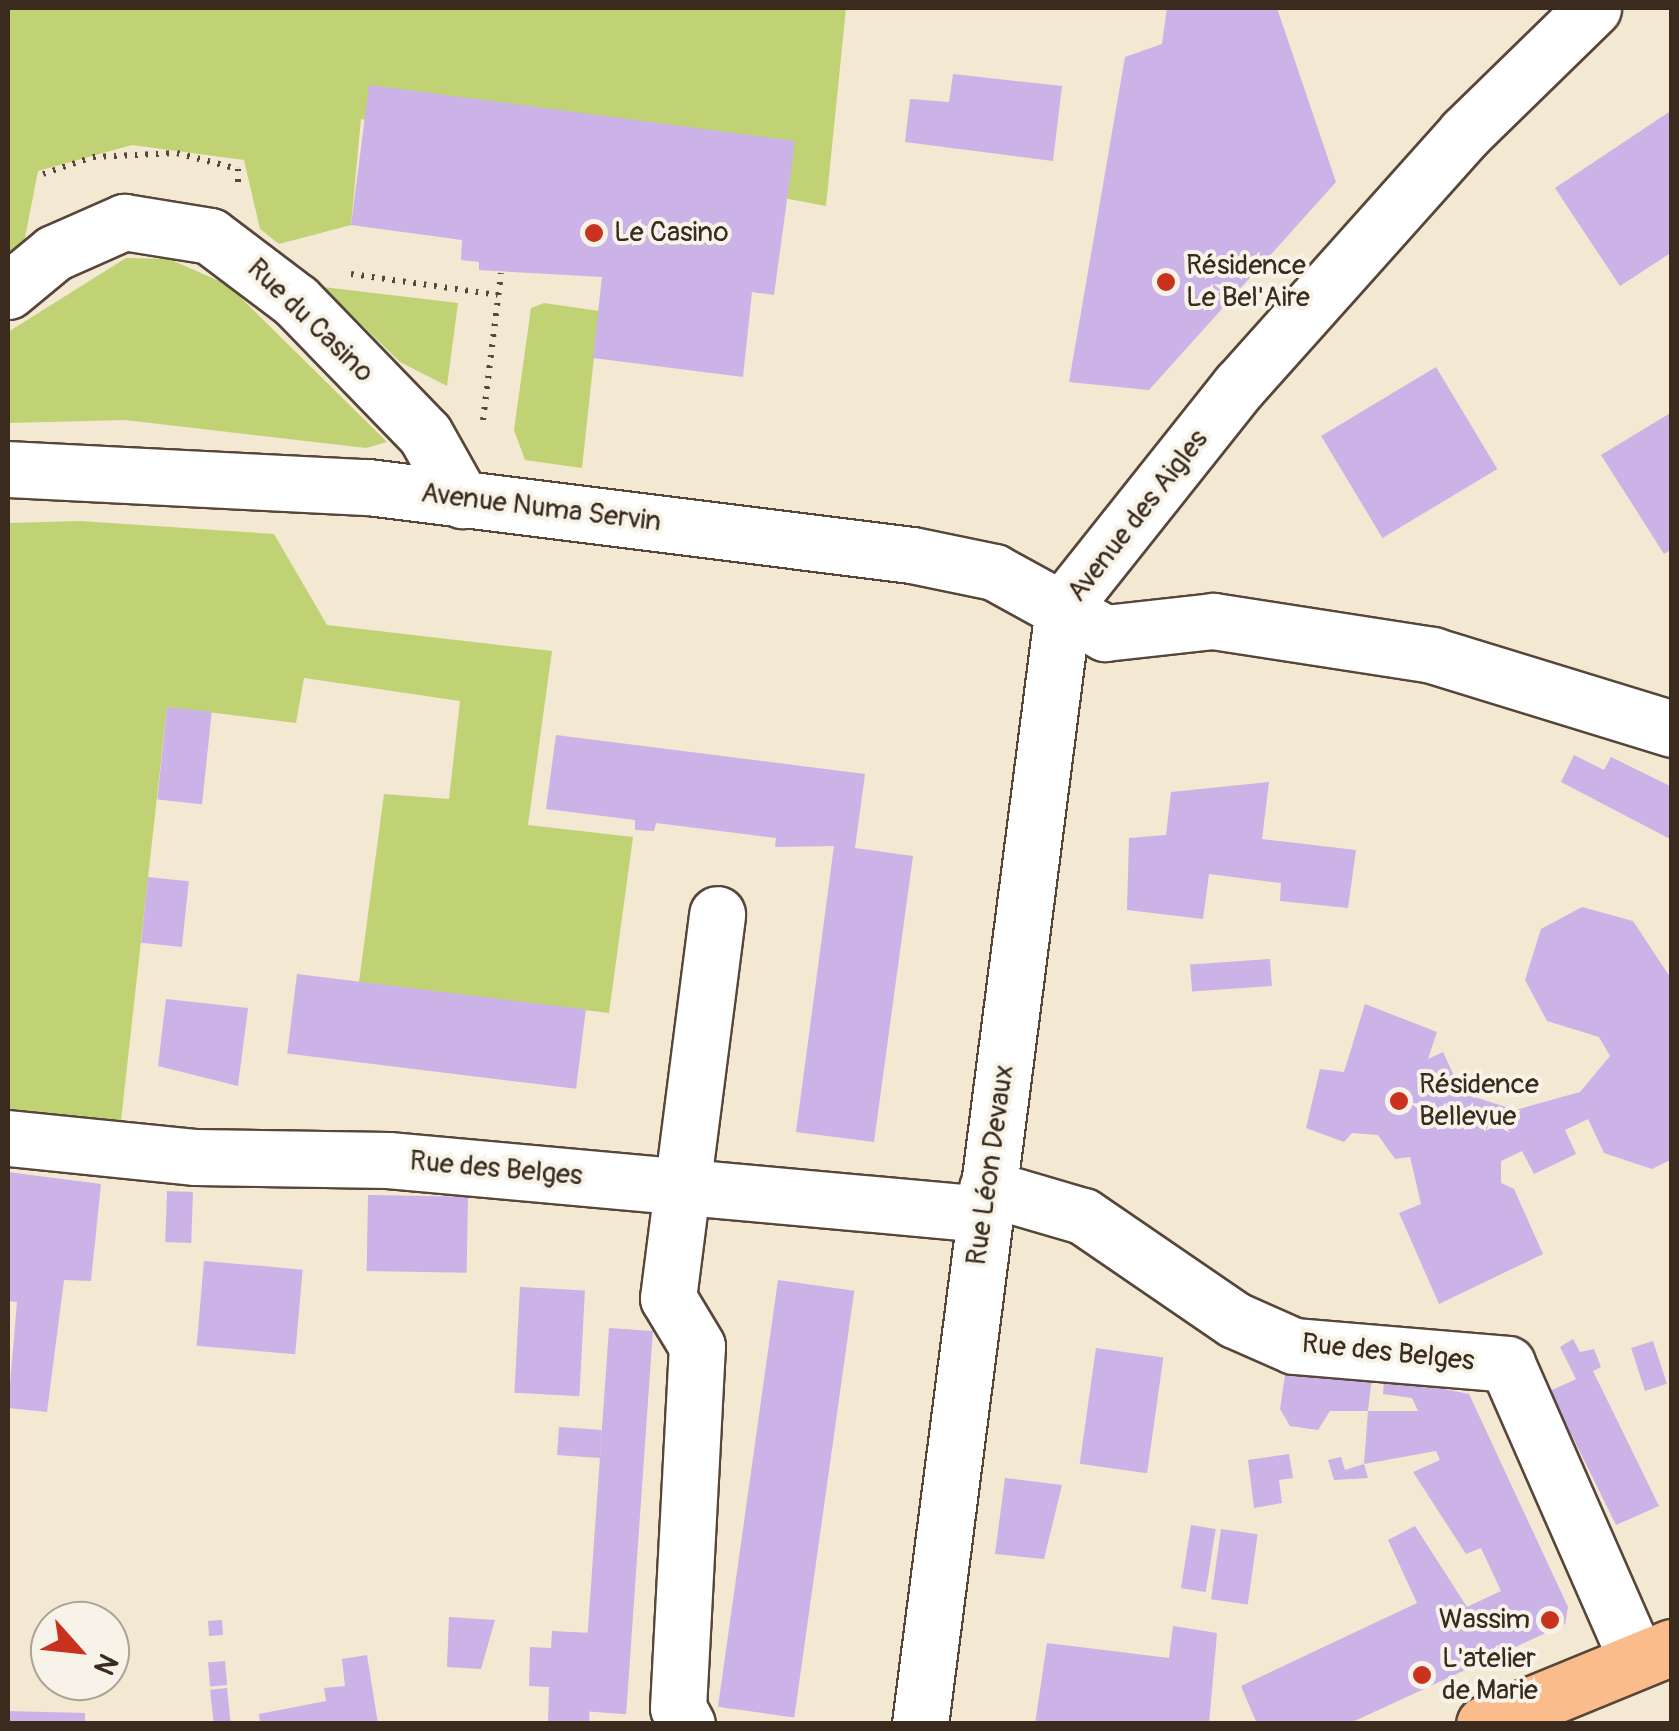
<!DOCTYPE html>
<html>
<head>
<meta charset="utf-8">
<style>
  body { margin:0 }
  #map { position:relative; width:1679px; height:1731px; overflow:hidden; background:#f3e8d2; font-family:Pangolin,sans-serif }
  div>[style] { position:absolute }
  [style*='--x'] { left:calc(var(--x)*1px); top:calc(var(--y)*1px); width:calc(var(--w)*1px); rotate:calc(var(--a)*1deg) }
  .green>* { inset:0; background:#c1d274 }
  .building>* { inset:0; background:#cbb2e7; transform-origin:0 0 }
  .path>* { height:6px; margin-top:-3px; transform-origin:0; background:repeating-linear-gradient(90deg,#574639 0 2.5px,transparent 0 10.5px) }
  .roads { filter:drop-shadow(2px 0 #574639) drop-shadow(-2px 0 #574639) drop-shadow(0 2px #574639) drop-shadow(0 -2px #574639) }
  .minor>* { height:55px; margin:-27.5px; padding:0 27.5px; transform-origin:27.5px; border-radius:27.5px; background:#fff }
  .major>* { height:55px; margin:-27.5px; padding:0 27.5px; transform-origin:27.5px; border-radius:27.5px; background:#f9bc8a }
  .dots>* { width:28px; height:28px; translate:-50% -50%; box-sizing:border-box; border:5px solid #f7f3e8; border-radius:50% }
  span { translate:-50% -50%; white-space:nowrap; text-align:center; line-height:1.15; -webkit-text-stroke:8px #f7f3e8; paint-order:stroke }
  .poi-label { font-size:28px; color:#3b2a1e }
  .left { translate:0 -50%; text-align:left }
  .right { translate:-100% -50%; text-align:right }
  .street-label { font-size:28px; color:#3b2a1e }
  .frame { position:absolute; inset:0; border:10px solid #3b2a1e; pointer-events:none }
  .north { position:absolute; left:30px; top:1601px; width:100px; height:100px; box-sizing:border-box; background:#f7f3e8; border:2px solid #aca397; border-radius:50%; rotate:117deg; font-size:28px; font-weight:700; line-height:40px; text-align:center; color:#3b2a1e }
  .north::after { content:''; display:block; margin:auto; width:35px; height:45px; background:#c8321e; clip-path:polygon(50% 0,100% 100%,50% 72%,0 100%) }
</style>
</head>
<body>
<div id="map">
  <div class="green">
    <div style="clip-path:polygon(8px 8px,846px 8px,826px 206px,361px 119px,351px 225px,279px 244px,260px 229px,244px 160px,132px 145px,38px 171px,22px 253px,8px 264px)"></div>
    <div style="clip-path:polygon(126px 258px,169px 259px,228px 285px,387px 442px,366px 448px,125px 420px,8px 423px,8px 332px)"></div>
    <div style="clip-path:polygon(323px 287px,458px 303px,447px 386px,400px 362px)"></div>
    <div style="clip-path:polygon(544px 303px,599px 311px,582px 468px,525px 460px,514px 430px,531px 308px)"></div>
    <div style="clip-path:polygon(80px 521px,274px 534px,327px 625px,552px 651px,528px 825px,633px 837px,609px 1013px,359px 982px,384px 794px,449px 799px,460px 701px,304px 678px,296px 723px,167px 707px,121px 1121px,8px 1111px,8px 523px)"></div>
  </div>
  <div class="building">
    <div style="clip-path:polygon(1167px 8px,1277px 8px,1336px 182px,1149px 390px,1069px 382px,1125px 57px,1162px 44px)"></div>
    <div style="clip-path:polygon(953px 74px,1062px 86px,1053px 161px,905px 142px,910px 99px,949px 102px)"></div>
    <div style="clip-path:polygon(369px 85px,795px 141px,774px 295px,752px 292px,743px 377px,593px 358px,602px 277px,479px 270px,479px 262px,461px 260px,462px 240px,351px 225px)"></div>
    <div style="clip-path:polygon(1672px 110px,1672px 252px,1620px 286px,1555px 188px)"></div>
    <div style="left:1436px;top:367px;width:119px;height:134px;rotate:59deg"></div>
    <div style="clip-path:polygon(1672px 412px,1672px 549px,1664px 554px,1601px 455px)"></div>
    <div style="left:167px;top:707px;width:45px;height:93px;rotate:6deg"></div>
    <div style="clip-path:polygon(556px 735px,865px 774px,855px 848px,913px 856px,874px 1142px,796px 1132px,834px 846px,775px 847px,776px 838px,656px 823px,654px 831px,635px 830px,635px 820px,546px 809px)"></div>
    <div style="clip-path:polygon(1574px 755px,1604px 770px,1611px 757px,1672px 787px,1672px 840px,1561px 782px)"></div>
    <div style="clip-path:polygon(1269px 782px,1262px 839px,1356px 850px,1348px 908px,1280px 901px,1281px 883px,1209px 874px,1203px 919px,1127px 910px,1129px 838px,1166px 835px,1171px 792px)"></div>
    <div style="left:148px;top:877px;width:41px;height:66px;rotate:6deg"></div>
    <div style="clip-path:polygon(1582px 907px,1633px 921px,1672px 980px,1672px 1159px,1652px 1169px,1604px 1153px,1588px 1119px,1565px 1130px,1576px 1154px,1534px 1174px,1522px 1151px,1501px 1161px,1501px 1183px,1514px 1189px,1543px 1254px,1439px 1304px,1399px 1213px,1421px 1204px,1410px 1157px,1395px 1159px,1378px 1135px,1352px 1133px,1344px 1142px,1306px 1128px,1320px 1069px,1344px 1072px,1365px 1004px,1437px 1032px,1428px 1059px,1443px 1052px,1462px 1093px,1515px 1110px,1580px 1092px,1610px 1056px,1599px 1037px,1547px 1021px,1525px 980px,1541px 929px)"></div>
    <div style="left:1270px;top:959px;width:27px;height:80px;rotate:86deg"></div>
    <div style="left:297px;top:974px;width:291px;height:80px;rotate:7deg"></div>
    <div style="clip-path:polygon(166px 999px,248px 1008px,238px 1086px,158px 1066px)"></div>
    <div style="clip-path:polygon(8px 1172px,101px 1184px,91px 1281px,64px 1280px,47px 1412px,8px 1408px,17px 1302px,8px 1301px)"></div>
    <div style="left:167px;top:1191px;width:26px;height:51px;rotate:2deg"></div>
    <div style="left:368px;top:1195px;width:100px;height:76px;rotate:1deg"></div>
    <div style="left:204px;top:1261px;width:99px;height:85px;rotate:5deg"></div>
    <div style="left:778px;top:1280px;width:77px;height:431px;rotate:8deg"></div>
    <div style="left:520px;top:1287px;width:65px;height:106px;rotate:3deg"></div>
    <div style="left:609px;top:1328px;width:44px;height:384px;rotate:4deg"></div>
    <div style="clip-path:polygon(1573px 1339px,1580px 1352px,1594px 1349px,1601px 1367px,1593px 1371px,1659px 1506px,1616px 1525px,1550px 1391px,1576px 1379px,1560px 1347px)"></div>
    <div style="left:1653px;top:1341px;width:45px;height:23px;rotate:72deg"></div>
    <div style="left:1096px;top:1348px;width:68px;height:117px;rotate:8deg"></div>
    <div style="clip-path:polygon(1287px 1362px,1372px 1376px,1368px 1411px,1418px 1411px,1412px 1398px,1383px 1394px,1384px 1377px,1469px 1394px,1568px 1607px,1565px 1624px,1348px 1724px,1257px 1724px,1241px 1686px,1417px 1603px,1388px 1540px,1415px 1526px,1467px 1607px,1501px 1591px,1481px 1548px,1466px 1554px,1413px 1472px,1440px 1460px,1436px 1451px,1364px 1464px,1368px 1411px,1330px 1411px,1318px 1430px,1290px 1426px,1280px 1409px)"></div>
    <div style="left:559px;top:1427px;width:43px;height:28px;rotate:4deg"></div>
    <div style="clip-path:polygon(1289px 1454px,1293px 1478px,1279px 1480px,1282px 1503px,1254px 1508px,1248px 1460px)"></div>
    <div style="clip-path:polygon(1341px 1457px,1345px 1470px,1364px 1464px,1368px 1478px,1334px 1480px,1328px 1460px)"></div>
    <div style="clip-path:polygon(1005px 1478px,1062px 1485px,1044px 1559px,995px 1554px)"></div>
    <div style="left:1191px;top:1525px;width:25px;height:64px;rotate:9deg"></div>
    <div style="left:1221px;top:1529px;width:37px;height:71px;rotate:8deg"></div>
    <div style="clip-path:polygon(449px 1617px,495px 1620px,481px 1669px,447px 1667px)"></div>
    <div style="left:222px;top:1620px;width:15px;height:14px;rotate:86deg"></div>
    <div style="clip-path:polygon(1173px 1626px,1217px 1633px,1209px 1724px,1035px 1724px,1047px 1643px,1169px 1658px)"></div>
    <div style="clip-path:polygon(552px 1631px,593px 1633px,589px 1724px,548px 1724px,549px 1687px,529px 1686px,530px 1647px,551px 1648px)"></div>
    <div style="clip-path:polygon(367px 1655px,378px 1724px,260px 1724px,259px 1714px,326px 1701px,324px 1688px,345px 1686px,342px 1659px)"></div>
    <div style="left:225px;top:1661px;width:24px;height:17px;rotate:85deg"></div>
    <div style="left:227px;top:1688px;width:36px;height:17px;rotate:84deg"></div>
    <div style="clip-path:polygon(8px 1711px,85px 1713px,85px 1724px,8px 1724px)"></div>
  </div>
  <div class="path">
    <div style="--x:43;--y:174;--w:53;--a:-18.8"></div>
    <div style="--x:93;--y:157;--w:84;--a:-2.7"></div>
    <div style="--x:177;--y:153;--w:63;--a:14.7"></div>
    <div style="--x:238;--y:169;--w:17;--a:90"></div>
    <div style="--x:351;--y:274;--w:148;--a:8.1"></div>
    <div style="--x:483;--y:420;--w:148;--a:-83"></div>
  </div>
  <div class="roads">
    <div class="minor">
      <div style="--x:8;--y:291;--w:60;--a:-39.6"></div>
      <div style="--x:54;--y:253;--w:77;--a:-23.9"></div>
      <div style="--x:124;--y:222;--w:87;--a:9.2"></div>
      <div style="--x:210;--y:236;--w:108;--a:37.1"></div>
      <div style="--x:296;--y:301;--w:185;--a:45.9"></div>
      <div style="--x:425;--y:434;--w:76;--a:60.7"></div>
      <div style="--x:8;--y:469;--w:360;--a:2.9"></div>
      <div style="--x:368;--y:487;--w:548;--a:7.13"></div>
      <div style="--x:912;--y:555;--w:84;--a:11.7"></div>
      <div style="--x:994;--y:572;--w:127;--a:28.8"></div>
      <div style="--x:1105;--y:633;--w:109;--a:-6.3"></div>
      <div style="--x:1213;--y:621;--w:222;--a:8.8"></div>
      <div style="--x:1432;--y:655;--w:251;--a:17.1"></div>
      <div style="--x:8;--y:1138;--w:189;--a:5.8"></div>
      <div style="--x:196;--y:1157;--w:192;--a:0.9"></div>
      <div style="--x:388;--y:1160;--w:598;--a:5.18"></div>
      <div style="--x:987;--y:1188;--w:100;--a:16.3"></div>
      <div style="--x:1083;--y:1216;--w:184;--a:34.4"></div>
      <div style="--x:1235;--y:1320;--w:64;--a:23.8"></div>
      <div style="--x:1294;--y:1346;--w:214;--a:4.8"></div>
      <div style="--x:1507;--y:1364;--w:323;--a:66.3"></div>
      <div style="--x:687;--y:1724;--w:18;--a:-119"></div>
      <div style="--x:678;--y:1708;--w:362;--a:-87"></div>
      <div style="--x:697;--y:1346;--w:56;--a:-121.1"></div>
      <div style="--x:668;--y:1298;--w:387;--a:-82.7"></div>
      <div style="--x:920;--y:1724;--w:1126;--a:-82.7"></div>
      <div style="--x:1063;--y:607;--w:283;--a:-51.5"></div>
      <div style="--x:1239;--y:386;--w:339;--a:-48.2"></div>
      <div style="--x:1465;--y:133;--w:179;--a:-44.3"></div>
    </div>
    <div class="major">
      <div style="--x:1484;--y:1724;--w:203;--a:-22.3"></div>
    </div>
  </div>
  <div class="dots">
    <div style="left:594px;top:233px;background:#c8321e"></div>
    <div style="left:1166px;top:282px;background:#c8321e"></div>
    <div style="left:1399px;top:1101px;background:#c8321e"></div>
    <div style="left:1550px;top:1620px;background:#c8321e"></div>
    <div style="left:1422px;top:1675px;background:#c8321e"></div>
  </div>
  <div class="poi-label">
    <span class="left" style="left:614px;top:233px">Le Casino</span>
    <span class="left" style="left:1186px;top:282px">Résidence<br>Le Bel'Aire</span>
    <span class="left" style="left:1419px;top:1101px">Résidence<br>Bellevue</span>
    <span class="right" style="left:1530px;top:1620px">Wassim</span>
    <span class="left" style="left:1442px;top:1675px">L'atelier<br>de Marie</span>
  </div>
  <div class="street-label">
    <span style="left:310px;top:321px;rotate:44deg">Rue du Casino</span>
    <span style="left:541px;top:508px;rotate:7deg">Avenue Numa Servin</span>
    <span style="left:1138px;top:516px;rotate:-52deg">Avenue des Aigles</span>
    <span style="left:991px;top:1165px;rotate:-82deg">Rue Léon Devaux</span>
    <span style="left:496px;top:1169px;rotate:5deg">Rue des Belges</span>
    <span style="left:1388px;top:1353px;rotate:6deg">Rue des Belges</span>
  </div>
  <div class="frame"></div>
  <div class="north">N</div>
</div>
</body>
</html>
